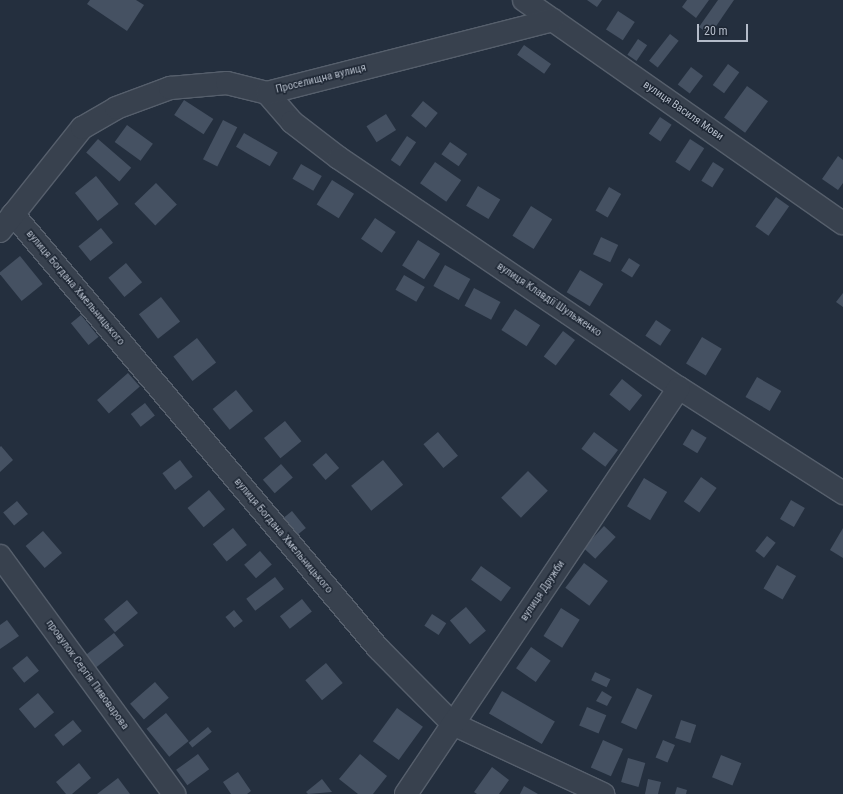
<!DOCTYPE html>
<html>
<head>
<meta charset="utf-8">
<style>
  body { margin:0 }
  #map { position:relative; width:843px; height:794px; overflow:hidden; background:#242f3e; font-family:"Roboto Condensed",sans-serif }
  div>[style] { position:absolute }
  [style*='--x'] { left:calc(var(--x)*1px); top:calc(var(--y)*1px); width:calc(var(--w)*1px); rotate:calc(var(--a)*1deg) }
  .building>* { inset:0; background:#455162; transform-origin:0 0 }
  .roads { filter:drop-shadow(1px 0 #565f6c) drop-shadow(-1px 0 #565f6c) drop-shadow(0 1px #565f6c) drop-shadow(0 -1px #565f6c) }
  .minor>* { height:22px; margin:-11px; padding:0 11px; transform-origin:11px; border-radius:11px; background:#38414e }
  span { translate:-50% -50%; white-space:nowrap; text-align:center; line-height:1.15; -webkit-text-stroke:3px #1d2633; paint-order:stroke }
  .street-label { font-size:11px; color:#b4bcc9 }
  .scale { position:absolute; left:697px; top:24px; width:51px; height:18px; box-sizing:border-box; border:2px solid #b4bcc9; border-top:0; padding-left:5px; font-size:12px; line-height:14px; white-space:nowrap; color:#b4bcc9; -webkit-text-stroke:3px #1d2633; paint-order:stroke }
</style>
</head>
<body>
<div id="map">
  <div class="building">
    <div style="clip-path:polygon(90px 0,136px 0,144px 5px,127px 31px,87px 4px)"></div>
    <div style="clip-path:polygon(587px 0,602px 0,597px 7px)"></div>
    <div style="clip-path:polygon(687px 0,709px 0,696px 18px,682px 7px)"></div>
    <div style="clip-path:polygon(718px 0,734px 0,710px 35px,699px 27px)"></div>
    <div style="left:618px;top:11px;width:20px;height:22px;rotate:33deg"></div>
    <div style="left:670px;top:34px;width:11px;height:34px;rotate:38deg"></div>
    <div style="left:638px;top:39px;width:11px;height:19px;rotate:34deg"></div>
    <div style="left:524px;top:45px;width:33px;height:12px;rotate:35deg"></div>
    <div style="left:728px;top:64px;width:14px;height:26px;rotate:36deg"></div>
    <div style="left:691px;top:67px;width:15px;height:22px;rotate:37deg"></div>
    <div style="left:747px;top:86px;width:26px;height:39px;rotate:36deg"></div>
    <div style="left:184px;top:100px;width:35px;height:18px;rotate:33deg"></div>
    <div style="left:423px;top:101px;width:19px;height:19px;rotate:39deg"></div>
    <div style="left:386px;top:114px;width:19px;height:23px;rotate:58deg"></div>
    <div style="left:660px;top:117px;width:14px;height:20px;rotate:34deg"></div>
    <div style="left:223px;top:120px;width:16px;height:44px;rotate:27deg"></div>
    <div style="left:127px;top:125px;width:32px;height:21px;rotate:36deg"></div>
    <div style="left:244px;top:133px;width:39px;height:16px;rotate:30deg"></div>
    <div style="left:407px;top:136px;width:11px;height:29px;rotate:34deg"></div>
    <div style="left:98px;top:139px;width:44px;height:18px;rotate:41deg"></div>
    <div style="left:690px;top:139px;width:17px;height:27px;rotate:33deg"></div>
    <div style="left:450px;top:142px;width:21px;height:15px;rotate:35deg"></div>
    <div style="clip-path:polygon(838px 156px,843px 160px,843px 183px,838px 190px,822px 179px)"></div>
    <div style="left:435px;top:162px;width:32px;height:26px;rotate:35deg"></div>
    <div style="left:713px;top:162px;width:13px;height:22px;rotate:32deg"></div>
    <div style="left:301px;top:164px;width:24px;height:17px;rotate:30deg"></div>
    <div style="left:96px;top:176px;width:36px;height:27px;rotate:51deg"></div>
    <div style="left:332px;top:180px;width:26px;height:29px;rotate:32deg"></div>
    <div style="left:156px;top:183px;width:30px;height:30px;rotate:46deg"></div>
    <div style="left:478px;top:186px;width:26px;height:23px;rotate:31deg"></div>
    <div style="left:609px;top:187px;width:14px;height:27px;rotate:30deg"></div>
    <div style="left:776px;top:197px;width:16px;height:36px;rotate:35deg"></div>
    <div style="left:531px;top:206px;width:25px;height:35px;rotate:32deg"></div>
    <div style="left:375px;top:218px;width:25px;height:25px;rotate:34deg"></div>
    <div style="left:101px;top:228px;width:19px;height:29px;rotate:51deg"></div>
    <div style="left:601px;top:237px;width:19px;height:19px;rotate:25deg"></div>
    <div style="left:418px;top:240px;width:26px;height:30px;rotate:32deg"></div>
    <div style="left:20px;top:256px;width:36px;height:27px;rotate:51deg"></div>
    <div style="left:629px;top:258px;width:13px;height:15px;rotate:32deg"></div>
    <div style="left:126px;top:263px;width:25px;height:23px;rotate:50deg"></div>
    <div style="left:445px;top:265px;width:29px;height:24px;rotate:29deg"></div>
    <div style="left:580px;top:270px;width:27px;height:26px;rotate:31deg"></div>
    <div style="left:404px;top:275px;width:24px;height:17px;rotate:30deg"></div>
    <div style="left:474px;top:288px;width:30px;height:20px;rotate:28deg"></div>
    <div style="clip-path:polygon(843px 293px,843px 307px,836px 302px)"></div>
    <div style="left:161px;top:297px;width:31px;height:28px;rotate:52deg"></div>
    <div style="left:515px;top:309px;width:30px;height:25px;rotate:33deg"></div>
    <div style="left:81px;top:315px;width:28px;height:13px;rotate:51deg"></div>
    <div style="left:656px;top:320px;width:18px;height:19px;rotate:34deg"></div>
    <div style="left:563px;top:331px;width:15px;height:32px;rotate:37deg"></div>
    <div style="left:702px;top:337px;width:23px;height:31px;rotate:31deg"></div>
    <div style="left:197px;top:338px;width:31px;height:30px;rotate:52deg"></div>
    <div style="left:128px;top:373px;width:18px;height:41px;rotate:49deg"></div>
    <div style="left:757px;top:377px;width:28px;height:23px;rotate:30deg"></div>
    <div style="left:622px;top:379px;width:26px;height:20px;rotate:39deg"></div>
    <div style="left:236px;top:390px;width:27px;height:30px;rotate:51deg"></div>
    <div style="left:145px;top:403px;width:16px;height:18px;rotate:52deg"></div>
    <div style="left:285px;top:421px;width:26px;height:27px;rotate:51deg"></div>
    <div style="left:692px;top:429px;width:17px;height:18px;rotate:31deg"></div>
    <div style="left:438px;top:432px;width:31px;height:19px;rotate:50deg"></div>
    <div style="left:594px;top:432px;width:30px;height:21px;rotate:37deg"></div>
    <div style="clip-path:polygon(1px 446px,13px 460px,0 472px,0 447px)"></div>
    <div style="left:326px;top:453px;width:20px;height:18px;rotate:49deg"></div>
    <div style="left:180px;top:460px;width:21px;height:22px;rotate:53deg"></div>
    <div style="left:383px;top:460px;width:32px;height:41px;rotate:51deg"></div>
    <div style="left:281px;top:464px;width:18px;height:24px;rotate:49deg"></div>
    <div style="left:528px;top:471px;width:28px;height:38px;rotate:45deg"></div>
    <div style="left:701px;top:477px;width:19px;height:30px;rotate:35deg"></div>
    <div style="left:644px;top:478px;width:27px;height:33px;rotate:31deg"></div>
    <div style="left:209px;top:490px;width:25px;height:28px;rotate:50deg"></div>
    <div style="left:791px;top:500px;width:16px;height:22px;rotate:30deg"></div>
    <div style="left:17px;top:501px;width:17px;height:18px;rotate:50deg"></div>
    <div style="left:292px;top:511px;width:22px;height:13px;rotate:51deg"></div>
    <div style="left:604px;top:526px;width:16px;height:30px;rotate:43deg"></div>
    <div style="left:233px;top:528px;width:22px;height:26px;rotate:51deg"></div>
    <div style="clip-path:polygon(843px 528px,843px 558px,830px 550px)"></div>
    <div style="left:43px;top:531px;width:29px;height:23px;rotate:49deg"></div>
    <div style="left:767px;top:536px;width:11px;height:19px;rotate:38deg"></div>
    <div style="left:260px;top:551px;width:18px;height:21px;rotate:49deg"></div>
    <div style="left:584px;top:563px;width:30px;height:31px;rotate:37deg"></div>
    <div style="left:777px;top:565px;width:22px;height:27px;rotate:30deg"></div>
    <div style="left:481px;top:566px;width:37px;height:17px;rotate:36deg"></div>
    <div style="left:275px;top:577px;width:15px;height:36px;rotate:53deg"></div>
    <div style="left:302px;top:599px;width:16px;height:28px;rotate:52deg"></div>
    <div style="left:127px;top:600px;width:17px;height:30px;rotate:50deg"></div>
    <div style="left:466px;top:607px;width:31px;height:21px;rotate:50deg"></div>
    <div style="left:561px;top:608px;width:22px;height:33px;rotate:32deg"></div>
    <div style="left:234px;top:610px;width:14px;height:11px;rotate:51deg"></div>
    <div style="left:432px;top:614px;width:17px;height:14px;rotate:33deg"></div>
    <div style="clip-path:polygon(7px 620px,19px 636px,0 649px,0 625px)"></div>
    <div style="left:114px;top:633px;width:16px;height:35px;rotate:52deg"></div>
    <div style="left:531px;top:647px;width:24px;height:26px;rotate:35deg"></div>
    <div style="left:27px;top:656px;width:19px;height:19px;rotate:51deg"></div>
    <div style="left:326px;top:663px;width:26px;height:27px;rotate:50deg"></div>
    <div style="left:595px;top:672px;width:17px;height:9px;rotate:25deg"></div>
    <div style="left:155px;top:682px;width:21px;height:33px;rotate:49deg"></div>
    <div style="left:637px;top:688px;width:17px;height:38px;rotate:25deg"></div>
    <div style="left:502px;top:691px;width:61px;height:26px;rotate:30deg"></div>
    <div style="clip-path:polygon(602px 691px,612px 697px,607px 706px,596px 701px)"></div>
    <div style="left:38px;top:693px;width:25px;height:25px;rotate:50deg"></div>
    <div style="left:587px;top:707px;width:21px;height:20px;rotate:23deg"></div>
    <div style="left:397px;top:708px;width:32px;height:41px;rotate:36deg"></div>
    <div style="left:166px;top:713px;width:36px;height:25px;rotate:51deg"></div>
    <div style="left:73px;top:720px;width:14px;height:24px;rotate:51deg"></div>
    <div style="left:681px;top:720px;width:16px;height:19px;rotate:18deg"></div>
    <div style="left:208px;top:727px;width:6px;height:25px;rotate:51deg"></div>
    <div style="left:603px;top:740px;width:22px;height:30px;rotate:24deg"></div>
    <div style="left:663px;top:740px;width:13px;height:19px;rotate:23deg"></div>
    <div style="left:198px;top:754px;width:19px;height:27px;rotate:54deg"></div>
    <div style="clip-path:polygon(360px 754px,387px 776px,373px 794px,358px 794px,339px 779px)"></div>
    <div style="left:721px;top:755px;width:22px;height:24px;rotate:22deg"></div>
    <div style="left:628px;top:758px;width:18px;height:25px;rotate:16deg"></div>
    <div style="clip-path:polygon(79px 763px,91px 778px,72px 794px,66px 794px,56px 782px)"></div>
    <div style="clip-path:polygon(492px 767px,509px 780px,499px 794px,477px 794px,474px 792px)"></div>
    <div style="clip-path:polygon(238px 772px,251px 791px,247px 794px,231px 794px,223px 782px)"></div>
    <div style="clip-path:polygon(118px 778px,130px 794px,97px 794px)"></div>
    <div style="clip-path:polygon(322px 779px,332px 792px,308px 794px,306px 792px)"></div>
    <div style="clip-path:polygon(648px 779px,661px 782px,658px 794px,645px 794px)"></div>
    <div style="clip-path:polygon(524px 786px,538px 794px,520px 794px)"></div>
    <div style="clip-path:polygon(677px 787px,687px 790px,686px 794px,675px 794px)"></div>
  </div>
  <div class="roads">
    <div class="minor">
      <div style="--x:524;--y:0;--w:389;--a:35"></div>
      <div style="--x:267;--y:93;--w:38;--a:49"></div>
      <div style="--x:292;--y:122;--w:59;--a:37.5"></div>
      <div style="--x:339;--y:158;--w:410;--a:34.1"></div>
      <div style="--x:679;--y:388;--w:195;--a:32.6"></div>
      <div style="--x:13;--y:214;--w:567;--a:49.94"></div>
      <div style="--x:378;--y:648;--w:107;--a:45.4"></div>
      <div style="--x:453;--y:724;--w:166;--a:25"></div>
      <div style="--x:0;--y:231;--w:132;--a:-51.5"></div>
      <div style="--x:82;--y:128;--w:39;--a:-30"></div>
      <div style="--x:116;--y:108;--w:58;--a:-20.3"></div>
      <div style="--x:170;--y:88;--w:57;--a:-5"></div>
      <div style="--x:227;--y:83;--w:41;--a:14"></div>
      <div style="--x:267;--y:93;--w:295;--a:-14.3"></div>
      <div style="--x:0;--y:556;--w:295;--a:53.8"></div>
      <div style="--x:406;--y:794;--w:489;--a:-56.1"></div>
    </div>
  </div>
  <div class="street-label">
    <span style="left:321px;top:79px;rotate:-14deg">Проселищна вулиця</span>
    <span style="left:683px;top:111px;rotate:35deg">вулиця Василя Мови</span>
    <span style="left:75px;top:288px;rotate:50deg">вулиця Богдана Хмельницького</span>
    <span style="left:549px;top:300px;rotate:34deg">вулиця Клавдії Шульженко</span>
    <span style="left:283px;top:536px;rotate:50deg">вулиця Богдана Хмельницького</span>
    <span style="left:543px;top:591px;rotate:-56deg">вулиця Дружби</span>
    <span style="left:87px;top:675px;rotate:54deg">провулок Сергія Пивоварова</span>
  </div>
  <div class="scale">20 m</div>
</div>
</body>
</html>
